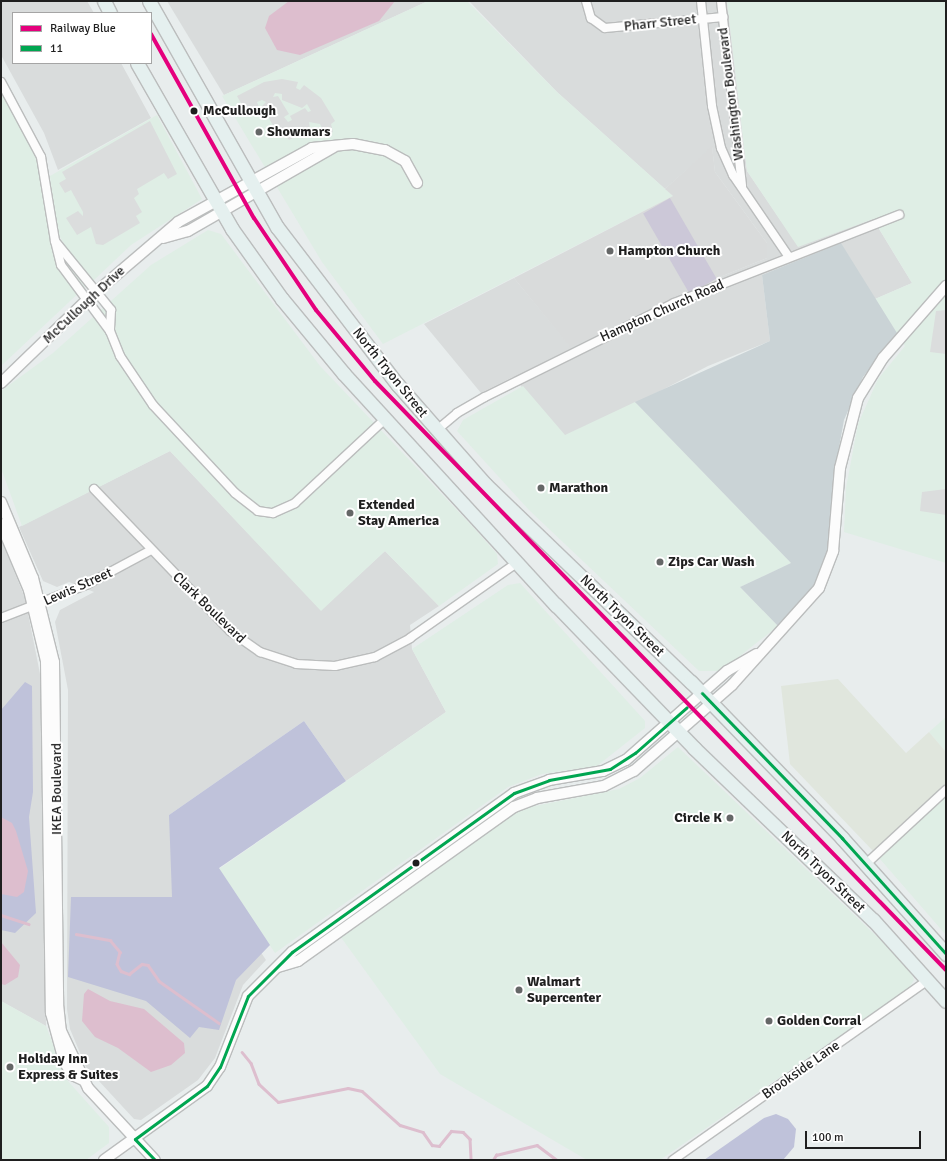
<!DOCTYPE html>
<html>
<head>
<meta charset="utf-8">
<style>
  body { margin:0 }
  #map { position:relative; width:947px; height:1161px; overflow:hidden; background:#e8eded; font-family:Signika,sans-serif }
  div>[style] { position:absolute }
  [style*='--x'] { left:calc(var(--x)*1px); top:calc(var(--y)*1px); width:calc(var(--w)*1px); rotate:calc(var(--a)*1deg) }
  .residential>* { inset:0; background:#d9dcdc }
  .commercial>* { inset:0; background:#dfeee5 }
  .industrial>* { inset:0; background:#e0e6dd }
  .religious>* { inset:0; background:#d9dbdb }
  .construction>* { inset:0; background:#cad3d6 }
  .forest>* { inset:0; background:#bfc2da }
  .cemetery>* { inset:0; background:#ccc8d8; transform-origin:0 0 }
  .parking>* { inset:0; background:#dbdddd }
  .water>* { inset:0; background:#ddbece }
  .stream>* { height:2.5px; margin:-1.25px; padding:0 1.25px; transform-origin:1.25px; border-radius:1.25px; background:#ddbece }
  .roads { filter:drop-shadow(1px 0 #bbbdbd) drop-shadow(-1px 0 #bbbdbd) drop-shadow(0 1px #bbbdbd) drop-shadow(0 -1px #bbbdbd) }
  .minor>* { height:8px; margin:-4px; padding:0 4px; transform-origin:4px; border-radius:4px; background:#fcfcfc }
  .tertiary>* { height:10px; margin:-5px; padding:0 5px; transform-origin:5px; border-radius:5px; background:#fcfcfc }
  .primary>* { height:13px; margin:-6.5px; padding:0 6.5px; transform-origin:6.5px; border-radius:6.5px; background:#e5f0ef }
  .bus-1>* { height:3px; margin:-1.5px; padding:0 1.5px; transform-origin:1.5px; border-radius:1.5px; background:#00a651 }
  .rail-1>* { height:4px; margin:-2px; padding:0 2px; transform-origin:2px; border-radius:2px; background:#e5007d }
  .dots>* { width:11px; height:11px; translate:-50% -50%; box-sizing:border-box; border:2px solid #fff; border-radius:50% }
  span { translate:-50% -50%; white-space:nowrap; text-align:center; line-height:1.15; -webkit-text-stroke:4px #fff; paint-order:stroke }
  .street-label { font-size:14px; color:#1f1f1f }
  .stop-label { font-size:14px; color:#1f1f1f; font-weight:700 }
  .left { translate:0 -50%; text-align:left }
  .poi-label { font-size:14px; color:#1f1f1f; font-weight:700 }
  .right { translate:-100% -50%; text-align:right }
  .frame { position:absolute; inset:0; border:2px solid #1f1f1f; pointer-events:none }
  .legend { position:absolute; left:12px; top:12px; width:140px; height:52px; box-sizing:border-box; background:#fff; border:1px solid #a5a5a5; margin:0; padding:5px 7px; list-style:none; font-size:12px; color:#1f1f1f }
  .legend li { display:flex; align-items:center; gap:8px; height:20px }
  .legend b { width:20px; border:1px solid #a5a5a5 }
  .scale { position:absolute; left:805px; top:1131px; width:116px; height:18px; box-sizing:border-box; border:2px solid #1f1f1f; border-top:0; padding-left:5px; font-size:12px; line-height:14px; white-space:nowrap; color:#1f1f1f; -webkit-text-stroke:3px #fff; paint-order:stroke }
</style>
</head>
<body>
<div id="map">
  <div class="residential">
    <div style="clip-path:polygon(1px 1px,87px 1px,94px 13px,13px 13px,13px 63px,121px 63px,151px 118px,58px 170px,44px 133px,1px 55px)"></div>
    <div style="clip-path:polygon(167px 1px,428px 1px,224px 95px)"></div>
    <div style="clip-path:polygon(469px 1px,727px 1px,747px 171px,798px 246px,873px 219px,912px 283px,875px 299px,841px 244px,762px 275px,770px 341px,708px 366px,622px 411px,565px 436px,513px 377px,481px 393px,424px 324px,514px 278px,570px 346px,700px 285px,767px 258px,767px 243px,715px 172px,712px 147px,665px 189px,557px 92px)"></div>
    <div style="clip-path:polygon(170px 451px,321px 610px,385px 551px,439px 606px,410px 625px,412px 649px,446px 712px,346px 781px,304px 721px,169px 815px,266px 960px,243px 985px,215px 1058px,198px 1080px,141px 1120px,134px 1119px,86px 1067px,70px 1029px,67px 1009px,68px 690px,55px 622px,60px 610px,94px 592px,69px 582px,57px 587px,43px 581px,19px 527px)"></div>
    <div style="clip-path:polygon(1px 539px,25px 598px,42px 684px,46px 1026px,1px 1001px)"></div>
  </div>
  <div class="commercial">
    <div style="clip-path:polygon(428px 1px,467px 1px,557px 92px,673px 196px,383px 344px,322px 262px,222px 96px)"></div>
    <div style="clip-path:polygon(727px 1px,946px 1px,946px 563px,844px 532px,846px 488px,858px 424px,878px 379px,905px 346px,875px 299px,912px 283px,873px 219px,798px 247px,747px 171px)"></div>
    <div style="clip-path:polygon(1px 81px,33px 139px,51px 222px,64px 257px,85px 287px,1px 366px)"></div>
    <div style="clip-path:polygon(157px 115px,202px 199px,131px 245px,93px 281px,75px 263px,56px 230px,50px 176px)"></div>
    <div style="clip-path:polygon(208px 230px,221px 234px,320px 366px,474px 528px,497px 554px,498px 564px,439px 606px,385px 551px,321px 611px,170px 451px,22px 526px,1px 468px,1px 391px,53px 353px,151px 265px)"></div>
    <div style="clip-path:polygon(523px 386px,565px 435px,635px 402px,791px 563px,740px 587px,778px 626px,721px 671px,699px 671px,529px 510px,457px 431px,463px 420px)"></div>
    <div style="clip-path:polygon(520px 583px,645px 721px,645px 728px,597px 766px,542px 774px,508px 787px,275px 953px,219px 869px,446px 712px,412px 649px,508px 585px)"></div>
    <div style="clip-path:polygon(946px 717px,946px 752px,929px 732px)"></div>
    <div style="clip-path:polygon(678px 747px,892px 951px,912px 973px,914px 980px,909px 988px,660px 1160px,587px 1160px,440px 1074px,340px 936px,520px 809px,619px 789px,640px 778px)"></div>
    <div style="clip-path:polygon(946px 784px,946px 935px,873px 851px)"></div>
    <div style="clip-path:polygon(1px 1001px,46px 1026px,67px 1080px,109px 1127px,109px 1143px,86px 1160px,1px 1160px)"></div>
  </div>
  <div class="industrial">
    <div style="clip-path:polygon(838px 679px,906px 753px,929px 732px,946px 752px,946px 784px,873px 851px,790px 764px,781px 686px)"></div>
  </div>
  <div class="religious">
    <div style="clip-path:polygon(712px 146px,715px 172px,767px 243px,767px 258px,700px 285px,570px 347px,514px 278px,673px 196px,665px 189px)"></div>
  </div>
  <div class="construction">
    <div style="clip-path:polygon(841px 243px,897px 333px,863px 377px,844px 420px,835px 470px,832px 533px,826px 562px,818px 581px,795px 612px,778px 626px,740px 587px,791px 563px,635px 402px,770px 341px,762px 275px)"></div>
  </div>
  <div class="forest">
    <div style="clip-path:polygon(25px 682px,32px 686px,33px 792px,29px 817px,36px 913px,15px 933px,1px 930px,1px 710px)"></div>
    <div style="clip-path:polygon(304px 721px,346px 781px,219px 868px,270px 945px,236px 980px,219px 1030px,199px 1027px,190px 1038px,146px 1001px,68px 977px,71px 897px,172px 897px,169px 815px)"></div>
    <div style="clip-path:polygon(776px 1114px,788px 1119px,796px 1129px,794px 1147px,783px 1160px,704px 1160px,764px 1118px)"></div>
  </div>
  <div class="cemetery">
    <div style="left:670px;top:198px;width:93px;height:31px;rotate:60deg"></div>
  </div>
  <div class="parking">
    <div style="clip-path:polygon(evenodd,282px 79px,298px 82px,296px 88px,300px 90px,304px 85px,321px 98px,335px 121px,331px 124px,333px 132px,325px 134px,320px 124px,309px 122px,310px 129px,289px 140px,285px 135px,280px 138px,262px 106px,266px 102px,262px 100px,257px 102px,259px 107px,247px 114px,237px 96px,264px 82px,282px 79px,275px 93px,282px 94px,282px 100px,302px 108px,307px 104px,311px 111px,308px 112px,305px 108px,290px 116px,292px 120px,288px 122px,284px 117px,289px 114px,278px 96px,273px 97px,275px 93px)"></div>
    <div style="clip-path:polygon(150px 121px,177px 174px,168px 179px,164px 173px,137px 189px,139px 194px,134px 198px,142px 212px,136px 216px,140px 223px,103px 245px,96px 244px,91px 227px,77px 235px,66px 218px,78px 211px,83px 216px,83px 212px,71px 190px,65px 193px,59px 183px,66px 179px,62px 172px)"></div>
    <div style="clip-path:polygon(946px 310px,946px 354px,930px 352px,936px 311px)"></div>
    <div style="clip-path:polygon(946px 489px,946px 515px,920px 511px,922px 492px)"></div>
  </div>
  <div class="water">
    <div style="clip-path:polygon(289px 1px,395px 1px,379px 21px,300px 55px,277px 50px,265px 28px,269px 16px)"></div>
    <div style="clip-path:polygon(1px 817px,12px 823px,16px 831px,28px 871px,24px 892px,17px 897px,1px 894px)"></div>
    <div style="clip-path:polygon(1px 942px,20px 965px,18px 977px,5px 985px,1px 984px)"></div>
    <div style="clip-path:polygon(88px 989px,110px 1001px,144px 1009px,184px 1043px,185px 1053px,171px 1065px,151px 1072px,118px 1048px,95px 1037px,82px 1021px,84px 994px)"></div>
  </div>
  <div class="stream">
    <div style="--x:1;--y:915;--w:29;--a:18"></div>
    <div style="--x:76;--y:934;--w:35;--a:10"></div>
    <div style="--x:110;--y:940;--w:16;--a:50"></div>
    <div style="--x:120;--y:952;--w:12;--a:104"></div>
    <div style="--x:117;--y:964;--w:8;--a:60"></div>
    <div style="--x:121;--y:971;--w:9;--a:21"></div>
    <div style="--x:129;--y:974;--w:16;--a:-38"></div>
    <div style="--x:142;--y:964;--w:6;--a:9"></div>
    <div style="--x:148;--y:965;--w:19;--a:55"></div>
    <div style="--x:159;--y:981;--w:73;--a:35"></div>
    <div style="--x:242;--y:1052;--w:14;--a:51"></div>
    <div style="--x:251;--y:1063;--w:22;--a:69"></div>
    <div style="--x:259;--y:1084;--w:26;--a:43"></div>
    <div style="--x:278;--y:1102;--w:71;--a:-11.3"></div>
    <div style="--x:348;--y:1088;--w:14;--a:12"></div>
    <div style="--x:362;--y:1091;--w:51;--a:41.8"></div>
    <div style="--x:400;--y:1125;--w:24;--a:17"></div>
    <div style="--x:423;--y:1132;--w:16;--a:55"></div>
    <div style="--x:432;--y:1145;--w:7;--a:8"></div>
    <div style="--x:439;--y:1146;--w:19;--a:-51"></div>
    <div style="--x:451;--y:1131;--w:12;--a:5"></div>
    <div style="--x:463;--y:1132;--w:10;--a:45"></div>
    <div style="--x:470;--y:1139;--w:21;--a:87"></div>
    <div style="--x:493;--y:1160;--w:6;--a:-59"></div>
    <div style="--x:496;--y:1155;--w:42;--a:-13.7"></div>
    <div style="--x:537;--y:1145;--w:25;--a:37"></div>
  </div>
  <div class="roads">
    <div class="minor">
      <div style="--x:586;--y:1;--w:18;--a:74"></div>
      <div style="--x:591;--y:18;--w:17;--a:36"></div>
      <div style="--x:605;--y:28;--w:119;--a:-5.3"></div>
      <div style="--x:701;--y:1;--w:106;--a:84"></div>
      <div style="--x:712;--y:106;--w:43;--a:77.9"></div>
      <div style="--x:721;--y:148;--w:30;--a:66"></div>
      <div style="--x:733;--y:175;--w:99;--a:55.7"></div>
      <div style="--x:721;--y:1;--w:186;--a:83.5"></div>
      <div style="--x:1;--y:82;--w:85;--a:61.9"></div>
      <div style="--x:41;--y:157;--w:85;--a:80.5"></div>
      <div style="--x:55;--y:241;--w:89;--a:50.9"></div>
      <div style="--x:111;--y:310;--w:21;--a:93"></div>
      <div style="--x:110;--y:331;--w:82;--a:-126.6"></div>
      <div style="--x:61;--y:265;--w:25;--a:-104"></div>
      <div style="--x:110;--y:331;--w:27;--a:68"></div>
      <div style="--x:120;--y:356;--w:59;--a:56"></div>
      <div style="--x:153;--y:405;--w:120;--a:47"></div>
      <div style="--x:235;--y:493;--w:29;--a:38"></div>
      <div style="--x:258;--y:511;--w:15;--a:8"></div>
      <div style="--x:273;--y:513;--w:24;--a:-24"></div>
      <div style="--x:295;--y:503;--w:123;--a:-43"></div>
      <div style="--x:437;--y:430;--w:26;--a:-40"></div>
      <div style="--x:457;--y:413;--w:32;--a:-30"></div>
      <div style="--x:485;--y:397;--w:211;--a:-26.4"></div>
      <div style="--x:674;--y:303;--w:242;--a:-21.4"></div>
      <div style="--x:94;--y:489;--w:197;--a:46.2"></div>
      <div style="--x:230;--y:631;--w:37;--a:35"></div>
      <div style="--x:260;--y:652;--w:38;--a:18"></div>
      <div style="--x:296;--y:664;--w:39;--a:3"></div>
      <div style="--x:335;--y:666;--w:41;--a:-12.7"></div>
      <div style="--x:375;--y:657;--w:40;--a:-28"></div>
      <div style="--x:410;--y:638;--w:132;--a:-35.1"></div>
      <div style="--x:1;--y:618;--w:91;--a:-21.2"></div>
      <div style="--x:86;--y:585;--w:74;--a:-28.3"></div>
      <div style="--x:866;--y:864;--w:109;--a:-42.8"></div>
      <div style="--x:673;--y:1160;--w:312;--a:-35.2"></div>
    </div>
    <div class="tertiary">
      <div style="--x:163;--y:238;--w:26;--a:-16"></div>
      <div style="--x:188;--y:231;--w:168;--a:-29.9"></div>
      <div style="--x:1;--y:383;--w:121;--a:-44"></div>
      <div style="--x:88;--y:299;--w:118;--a:-40.5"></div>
      <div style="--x:178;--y:222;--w:153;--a:-28.9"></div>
      <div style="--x:312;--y:148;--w:41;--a:-5.6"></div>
      <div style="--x:353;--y:144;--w:33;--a:11"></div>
      <div style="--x:385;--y:150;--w:23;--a:29"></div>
      <div style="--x:405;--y:161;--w:25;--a:61"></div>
      <div style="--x:1;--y:502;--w:82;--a:67.2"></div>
      <div style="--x:33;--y:578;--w:87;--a:76"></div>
      <div style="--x:54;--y:662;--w:342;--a:89.3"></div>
      <div style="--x:58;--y:1004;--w:27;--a:84"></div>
      <div style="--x:61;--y:1031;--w:63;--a:64.7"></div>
      <div style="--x:88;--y:1088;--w:98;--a:47.1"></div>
      <div style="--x:1;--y:524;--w:72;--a:67"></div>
      <div style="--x:29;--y:590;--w:73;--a:76.5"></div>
      <div style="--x:46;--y:661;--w:352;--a:89.2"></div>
      <div style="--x:51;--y:1013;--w:50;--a:74.8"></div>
      <div style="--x:64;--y:1061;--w:16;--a:60"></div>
      <div style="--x:72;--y:1075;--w:12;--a:24"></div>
      <div style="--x:278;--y:967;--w:21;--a:-17"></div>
      <div style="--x:298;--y:961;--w:265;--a:-35.5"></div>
      <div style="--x:514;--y:807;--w:25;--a:-21"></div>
      <div style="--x:537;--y:798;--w:68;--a:-10.2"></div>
      <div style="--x:604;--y:786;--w:34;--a:-27"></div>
      <div style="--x:634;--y:771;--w:130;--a:-41.3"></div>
      <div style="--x:732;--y:685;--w:130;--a:-48.1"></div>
      <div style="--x:819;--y:588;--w:40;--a:-69"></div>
      <div style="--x:833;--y:551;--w:83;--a:-85.2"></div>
      <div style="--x:840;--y:468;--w:72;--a:-75.6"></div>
      <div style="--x:858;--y:398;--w:47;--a:-58"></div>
      <div style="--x:883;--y:358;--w:96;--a:-48.8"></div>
      <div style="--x:104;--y:1160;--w:127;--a:-35.7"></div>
      <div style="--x:207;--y:1086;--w:23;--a:-56"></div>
      <div style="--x:220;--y:1067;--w:76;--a:-68.5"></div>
      <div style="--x:248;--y:996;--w:62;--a:-45"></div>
      <div style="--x:292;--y:952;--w:273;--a:-35.6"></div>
      <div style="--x:514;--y:793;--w:37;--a:-20"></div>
      <div style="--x:549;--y:780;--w:55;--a:-9.5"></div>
      <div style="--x:603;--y:771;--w:25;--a:-26"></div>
      <div style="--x:626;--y:760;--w:135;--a:-41.4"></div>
      <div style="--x:727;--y:671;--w:34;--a:-30"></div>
    </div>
    <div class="primary">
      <div style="--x:104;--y:1;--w:13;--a:63"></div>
      <div style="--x:149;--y:1;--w:260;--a:60.5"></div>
      <div style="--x:277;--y:227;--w:199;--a:52.6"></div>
      <div style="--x:398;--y:385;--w:132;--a:48.7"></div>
      <div style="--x:485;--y:484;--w:286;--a:43.9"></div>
      <div style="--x:691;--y:682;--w:217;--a:45.9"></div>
      <div style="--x:842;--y:838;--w:156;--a:48.1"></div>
      <div style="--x:137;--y:63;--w:191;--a:60.2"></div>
      <div style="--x:232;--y:229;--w:86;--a:54.5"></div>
      <div style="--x:282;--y:299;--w:97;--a:50.4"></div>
      <div style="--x:344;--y:374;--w:314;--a:47.5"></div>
      <div style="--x:556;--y:605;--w:199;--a:46"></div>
      <div style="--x:694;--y:748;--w:248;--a:43.9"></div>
      <div style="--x:873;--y:920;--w:109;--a:48"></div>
    </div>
  </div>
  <div class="bus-1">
    <div style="--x:702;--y:693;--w:202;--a:46"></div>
    <div style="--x:842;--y:838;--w:156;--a:48.1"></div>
    <div style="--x:155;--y:1160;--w:29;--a:-134"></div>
    <div style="--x:135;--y:1139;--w:89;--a:-36.4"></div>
    <div style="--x:207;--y:1086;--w:23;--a:-56"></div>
    <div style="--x:220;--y:1067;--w:76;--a:-68.5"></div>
    <div style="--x:248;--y:996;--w:62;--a:-45"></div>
    <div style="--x:292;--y:952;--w:273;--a:-35.6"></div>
    <div style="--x:514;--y:793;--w:37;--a:-20"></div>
    <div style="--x:549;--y:780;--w:62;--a:-10.2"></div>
    <div style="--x:610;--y:769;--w:30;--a:-33"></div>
    <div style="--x:635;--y:753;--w:69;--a:-41.5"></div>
  </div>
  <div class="rail-1">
    <div style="--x:151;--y:34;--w:211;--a:60.8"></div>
    <div style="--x:254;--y:218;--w:111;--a:56"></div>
    <div style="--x:316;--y:310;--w:92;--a:50.3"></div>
    <div style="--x:375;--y:381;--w:820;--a:45.89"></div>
  </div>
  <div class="dots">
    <div style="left:194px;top:111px;background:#1f1f1f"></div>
    <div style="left:259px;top:132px;background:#656767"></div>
    <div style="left:610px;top:251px;background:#656767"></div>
    <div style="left:541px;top:488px;background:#656767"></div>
    <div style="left:350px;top:513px;background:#656767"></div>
    <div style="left:660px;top:562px;background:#656767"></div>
    <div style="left:730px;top:818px;background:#656767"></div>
    <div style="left:416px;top:863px;background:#1f1f1f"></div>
    <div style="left:519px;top:990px;background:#656767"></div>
    <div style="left:769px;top:1021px;background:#656767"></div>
    <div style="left:10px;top:1067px;background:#656767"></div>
  </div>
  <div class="street-label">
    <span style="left:660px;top:23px;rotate:-6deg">Pharr Street</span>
    <span style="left:731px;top:94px;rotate:-97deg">Washington Boulevard</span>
    <span style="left:84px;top:305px;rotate:-43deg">McCullough Drive</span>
    <span style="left:662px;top:311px;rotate:-24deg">Hampton Church Road</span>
    <span style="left:390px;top:373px;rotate:51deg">North Tryon Street</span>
    <span style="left:78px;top:587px;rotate:-24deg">Lewis Street</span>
    <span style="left:209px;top:608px;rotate:44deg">Clark Boulevard</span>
    <span style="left:622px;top:616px;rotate:44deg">North Tryon Street</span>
    <span style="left:57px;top:789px;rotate:-90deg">IKEA Boulevard</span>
    <span style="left:823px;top:872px;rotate:44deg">North Tryon Street</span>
    <span style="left:801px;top:1070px;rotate:-35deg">Brookside Lane</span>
  </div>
  <div class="stop-label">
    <span class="left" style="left:203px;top:111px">McCullough</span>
  </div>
  <div class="poi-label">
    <span class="left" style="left:267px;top:132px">Showmars</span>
    <span class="left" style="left:618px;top:251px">Hampton Church</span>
    <span class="left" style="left:549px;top:488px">Marathon</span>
    <span class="left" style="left:358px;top:513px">Extended<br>Stay America</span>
    <span class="left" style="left:668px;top:562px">Zips Car Wash</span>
    <span class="right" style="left:722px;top:818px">Circle K</span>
    <span class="left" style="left:527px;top:990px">Walmart<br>Supercenter</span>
    <span class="left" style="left:777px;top:1021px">Golden Corral</span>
    <span class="left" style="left:18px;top:1067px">Holiday Inn<br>Express &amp; Suites</span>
  </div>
  <div class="frame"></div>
  <ul class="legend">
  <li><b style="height:5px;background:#e5007d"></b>Railway Blue</li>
  <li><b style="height:5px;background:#00a651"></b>11</li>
  </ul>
  <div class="scale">100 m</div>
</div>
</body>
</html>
